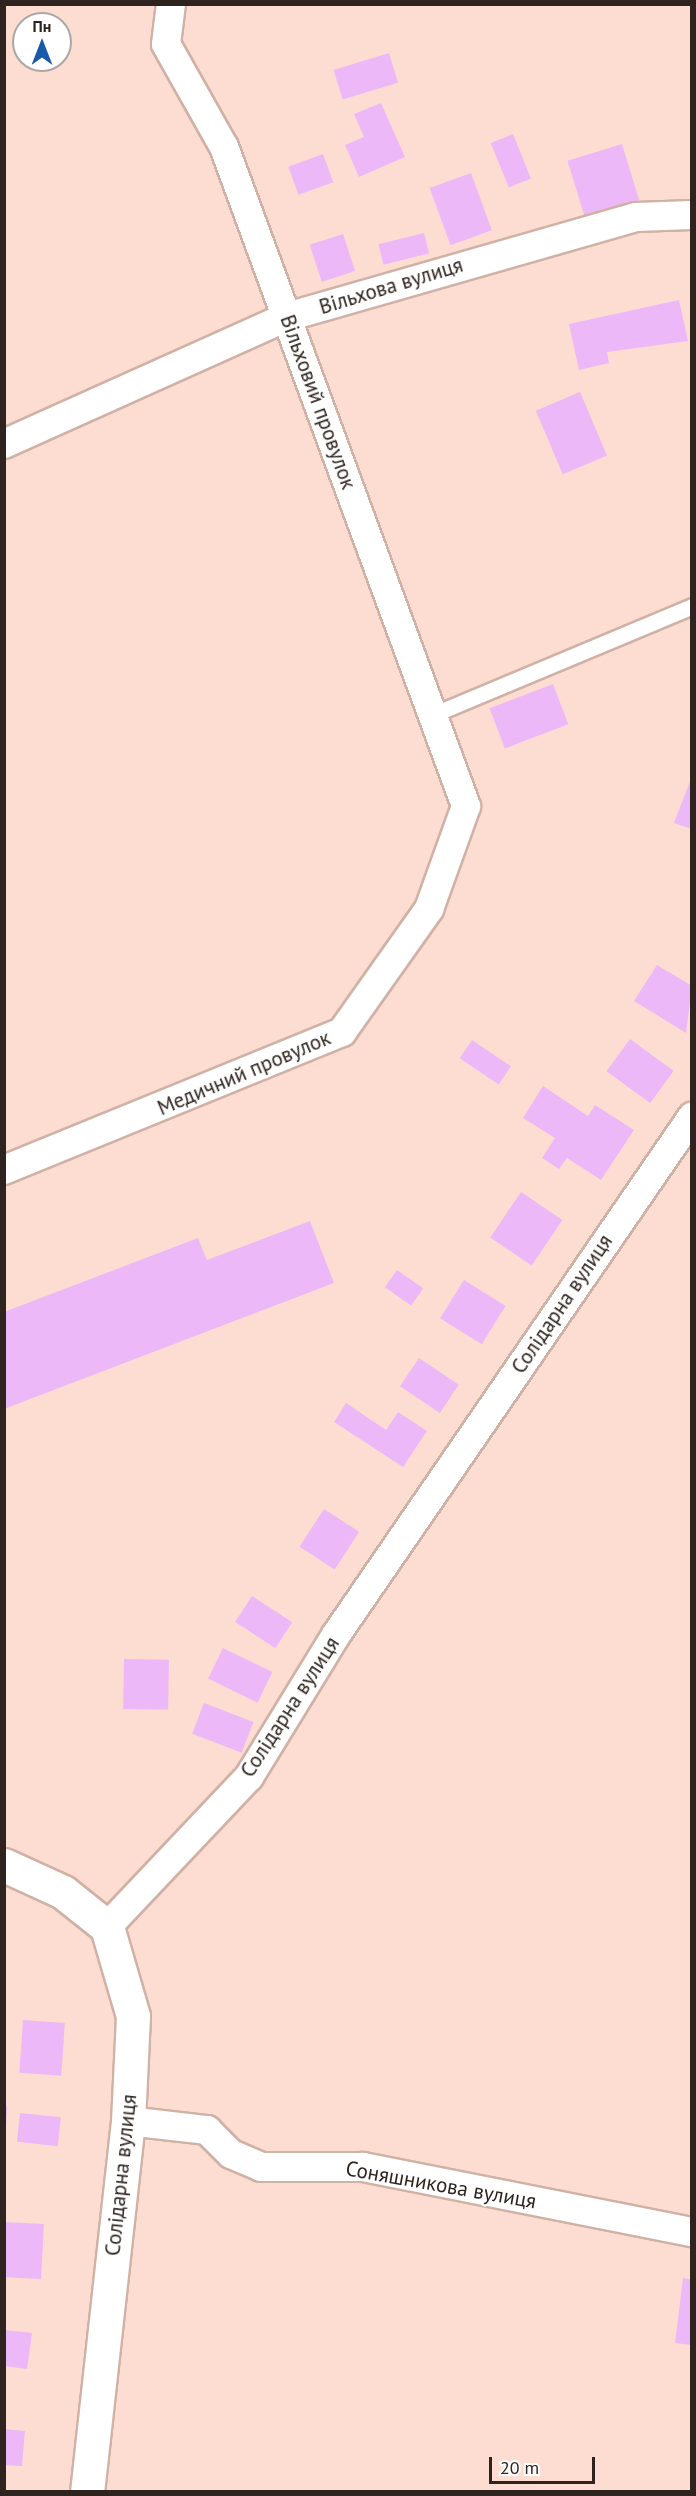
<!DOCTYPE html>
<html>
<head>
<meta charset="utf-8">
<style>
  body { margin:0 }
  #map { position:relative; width:696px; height:2496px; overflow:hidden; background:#fdddd1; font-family:"PT Sans",sans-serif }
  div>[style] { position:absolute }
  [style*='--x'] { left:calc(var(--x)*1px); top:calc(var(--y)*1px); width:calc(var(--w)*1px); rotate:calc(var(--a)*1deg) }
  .building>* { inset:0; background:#edb8f8; transform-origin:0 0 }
  .roads { filter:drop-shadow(2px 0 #d0b1a5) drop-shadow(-2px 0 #d0b1a5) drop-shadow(0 2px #d0b1a5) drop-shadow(0 -2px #d0b1a5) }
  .service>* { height:15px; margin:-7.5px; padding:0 7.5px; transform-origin:7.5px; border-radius:7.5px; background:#fff }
  .minor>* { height:28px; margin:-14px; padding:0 14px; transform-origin:14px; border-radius:14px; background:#fff }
  .tertiary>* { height:33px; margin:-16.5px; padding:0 16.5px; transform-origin:16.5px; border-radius:16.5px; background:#fff }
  span { translate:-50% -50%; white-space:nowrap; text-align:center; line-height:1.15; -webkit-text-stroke:4.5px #fff; paint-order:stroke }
  .street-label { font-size:21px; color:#2e231e }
  .frame { position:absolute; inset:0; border:6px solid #2e231e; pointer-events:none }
  .north { position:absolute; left:12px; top:12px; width:60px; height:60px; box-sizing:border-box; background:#fff; border:2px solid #aba7a5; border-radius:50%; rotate:0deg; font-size:16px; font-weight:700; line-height:24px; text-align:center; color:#2e231e }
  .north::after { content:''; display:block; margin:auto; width:21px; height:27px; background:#1759aa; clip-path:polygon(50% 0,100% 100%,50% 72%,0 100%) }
  .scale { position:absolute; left:489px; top:2457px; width:106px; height:27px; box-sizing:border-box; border:3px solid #2e231e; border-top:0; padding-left:8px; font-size:18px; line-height:21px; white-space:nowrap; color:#2e231e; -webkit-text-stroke:4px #fff; paint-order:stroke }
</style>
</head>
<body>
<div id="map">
  <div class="building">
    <div style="left:389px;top:53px;width:31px;height:58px;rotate:73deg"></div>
    <div style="clip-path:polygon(381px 103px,405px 157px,359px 177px,345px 145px,364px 137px,354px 114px)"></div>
    <div style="left:513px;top:134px;width:48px;height:24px;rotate:68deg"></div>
    <div style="left:622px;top:144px;width:59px;height:57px;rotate:73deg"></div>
    <div style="left:323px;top:154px;width:30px;height:37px;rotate:70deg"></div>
    <div style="left:471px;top:173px;width:61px;height:44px;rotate:70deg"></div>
    <div style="left:424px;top:233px;width:21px;height:47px;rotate:76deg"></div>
    <div style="left:343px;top:234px;width:39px;height:35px;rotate:72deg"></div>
    <div style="clip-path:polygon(679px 300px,688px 341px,607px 352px,609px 363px,579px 370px,569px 324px)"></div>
    <div style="left:580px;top:392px;width:69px;height:48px;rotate:67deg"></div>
    <div style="left:553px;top:684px;width:43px;height:68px;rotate:69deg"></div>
    <div style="clip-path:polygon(692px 776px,692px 829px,674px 823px)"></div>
    <div style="clip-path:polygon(657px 965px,692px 986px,686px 1033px,634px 1001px)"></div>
    <div style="left:630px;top:1039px;width:54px;height:40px;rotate:36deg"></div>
    <div style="left:472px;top:1040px;width:47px;height:22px;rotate:34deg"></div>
    <div style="clip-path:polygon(543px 1086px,588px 1116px,595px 1105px,634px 1130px,601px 1180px,567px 1158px,559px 1169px,542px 1158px,555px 1138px,523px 1118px)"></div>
    <div style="left:521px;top:1192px;width:50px;height:55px;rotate:34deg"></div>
    <div style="clip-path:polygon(310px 1221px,334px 1283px,4px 1409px,4px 1312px,198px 1238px,207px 1260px)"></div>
    <div style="left:397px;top:1270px;width:32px;height:21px;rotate:35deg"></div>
    <div style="left:464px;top:1280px;width:49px;height:45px;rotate:32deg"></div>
    <div style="left:419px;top:1358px;width:48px;height:34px;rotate:34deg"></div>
    <div style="clip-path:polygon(346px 1403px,386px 1430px,398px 1412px,427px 1431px,403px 1467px,334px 1422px)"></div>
    <div style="left:324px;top:1509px;width:42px;height:45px;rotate:33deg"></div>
    <div style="left:252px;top:1596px;width:48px;height:31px;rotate:33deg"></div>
    <div style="left:223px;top:1648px;width:55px;height:34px;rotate:26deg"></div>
    <div style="left:124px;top:1659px;width:45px;height:50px;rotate:1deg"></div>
    <div style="left:204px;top:1703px;width:53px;height:33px;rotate:21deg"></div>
    <div style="left:23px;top:2020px;width:42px;height:53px;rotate:4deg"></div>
    <div style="clip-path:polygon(4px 2106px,7px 2106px,6px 2127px,4px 2127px)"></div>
    <div style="left:20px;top:2113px;width:41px;height:29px;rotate:6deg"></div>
    <div style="left:4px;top:2222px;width:40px;height:55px;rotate:3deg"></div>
    <div style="clip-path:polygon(683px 2278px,692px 2280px,692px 2345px,675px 2343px)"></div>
    <div style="clip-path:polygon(4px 2330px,32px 2333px,27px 2369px,4px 2366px)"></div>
    <div style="clip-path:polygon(4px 2429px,25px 2431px,22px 2466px,4px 2465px)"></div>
  </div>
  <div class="roads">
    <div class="service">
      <div style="--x:432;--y:715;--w:282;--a:-22.7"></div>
    </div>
    <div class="minor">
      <div style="--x:4;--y:444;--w:310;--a:-24.2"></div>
      <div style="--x:287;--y:317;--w:363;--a:-16"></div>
      <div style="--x:636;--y:217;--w:56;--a:-2"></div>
      <div style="--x:4;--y:1170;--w:365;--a:-22.2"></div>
      <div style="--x:342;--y:1032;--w:151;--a:-54.7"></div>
      <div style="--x:429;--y:909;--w:109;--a:-70.2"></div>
      <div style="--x:466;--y:806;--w:702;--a:-110.16"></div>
      <div style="--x:224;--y:147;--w:118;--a:-119.4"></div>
      <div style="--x:166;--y:44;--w:40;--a:-82.9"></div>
      <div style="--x:107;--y:1927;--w:207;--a:-46.6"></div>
      <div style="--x:249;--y:1777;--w:167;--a:-58.5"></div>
      <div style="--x:336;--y:1635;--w:629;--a:-55.5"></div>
      <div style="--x:128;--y:2121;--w:80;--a:6.5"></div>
      <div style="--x:207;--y:2130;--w:34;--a:45"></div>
      <div style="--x:231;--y:2154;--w:33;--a:23"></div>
      <div style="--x:261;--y:2167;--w:102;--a:0"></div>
      <div style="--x:363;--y:2167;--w:335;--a:11.2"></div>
    </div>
    <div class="tertiary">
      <div style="--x:4;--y:1865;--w:65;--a:24.6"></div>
      <div style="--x:63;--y:1892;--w:56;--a:38.5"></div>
      <div style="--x:107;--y:1927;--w:93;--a:73.7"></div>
      <div style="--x:133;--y:2016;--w:105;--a:92.7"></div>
      <div style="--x:128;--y:2121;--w:373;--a:96.3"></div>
    </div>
  </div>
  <div class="street-label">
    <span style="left:391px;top:286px;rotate:-17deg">Вільхова вулиця</span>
    <span style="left:318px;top:402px;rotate:70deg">Вільховий провулок</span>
    <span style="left:244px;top:1073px;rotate:-23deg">Медичний провулок</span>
    <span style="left:562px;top:1304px;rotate:-56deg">Солідарна вулиця</span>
    <span style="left:290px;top:1707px;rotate:-57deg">Солідарна вулиця</span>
    <span style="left:121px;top:2175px;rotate:-84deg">Солідарна вулиця</span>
    <span style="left:441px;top:2185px;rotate:10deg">Соняшникова вулиця</span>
  </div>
  <div class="frame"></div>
  <div class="north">Пн</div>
  <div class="scale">20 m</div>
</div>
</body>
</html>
